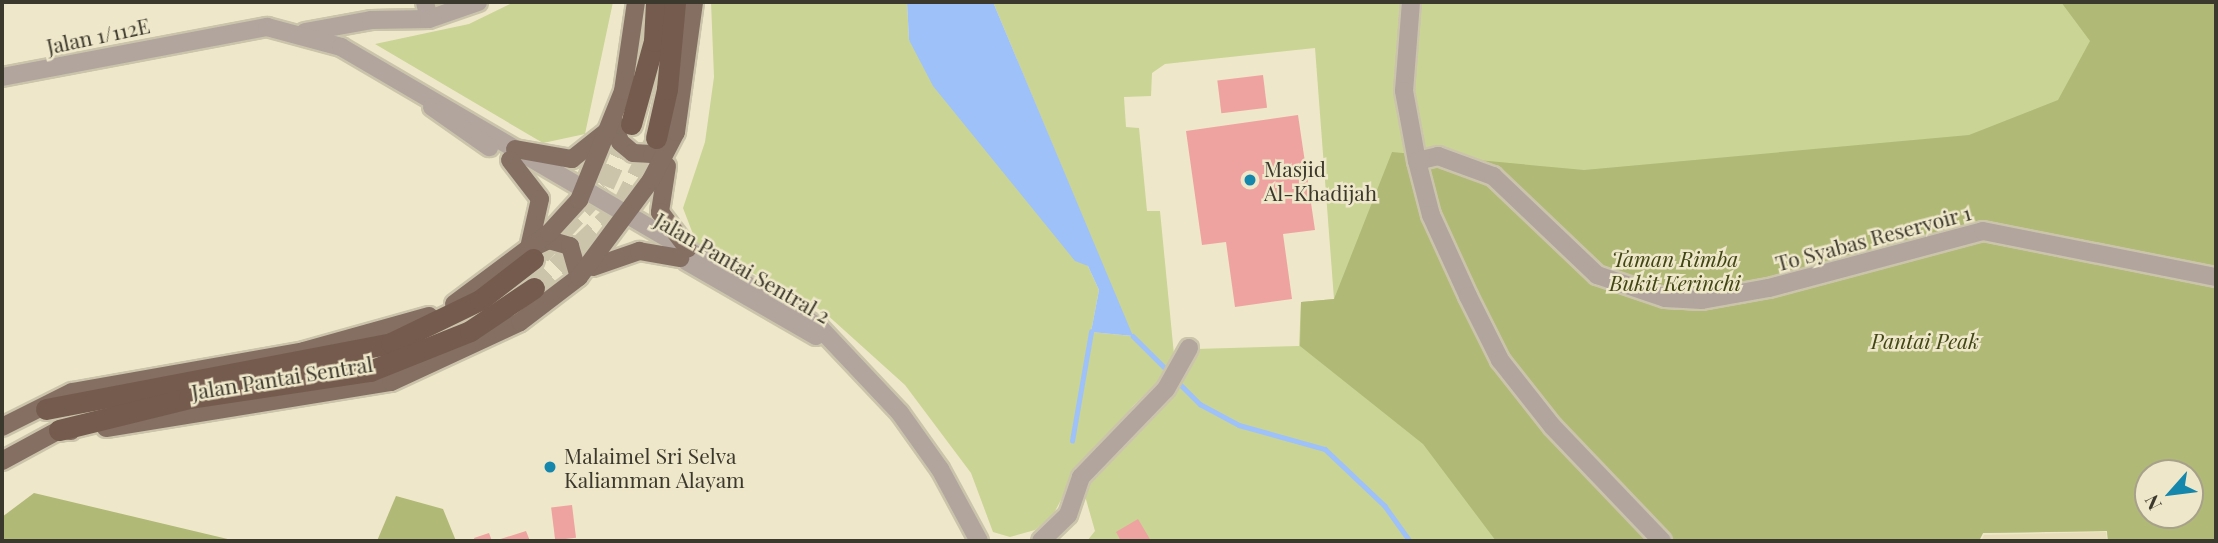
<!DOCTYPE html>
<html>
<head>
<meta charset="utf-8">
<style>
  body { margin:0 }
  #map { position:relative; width:2218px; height:543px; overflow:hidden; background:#efe7ca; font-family:"Playfair Display",serif }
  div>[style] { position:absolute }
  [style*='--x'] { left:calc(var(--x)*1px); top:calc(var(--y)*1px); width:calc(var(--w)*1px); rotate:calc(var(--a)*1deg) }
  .built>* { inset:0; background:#e7ddb9 }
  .green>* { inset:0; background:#cad495 }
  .forest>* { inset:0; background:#b0b976 }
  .water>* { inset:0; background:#9ec1fa }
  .stream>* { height:4.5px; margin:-2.25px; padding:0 2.25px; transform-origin:2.25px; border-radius:2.25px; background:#9ec1fa }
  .building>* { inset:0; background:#eea3a0; transform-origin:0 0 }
  .highway-tunnel>* { height:21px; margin-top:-10.5px; transform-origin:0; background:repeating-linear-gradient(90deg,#cbc4ab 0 21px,transparent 0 31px) }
  .roads { filter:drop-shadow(2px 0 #cbc4ab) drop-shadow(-2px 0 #cbc4ab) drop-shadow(0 2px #cbc4ab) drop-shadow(0 -2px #cbc4ab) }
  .minor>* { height:18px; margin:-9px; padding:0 9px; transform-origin:9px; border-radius:9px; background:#b1a59e }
  .major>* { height:18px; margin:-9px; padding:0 9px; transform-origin:9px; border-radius:9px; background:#846f62 }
  .highway>* { height:21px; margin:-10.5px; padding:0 10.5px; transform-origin:10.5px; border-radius:10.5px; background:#745b4d }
  .dots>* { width:19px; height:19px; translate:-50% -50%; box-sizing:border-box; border:4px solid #efe7ca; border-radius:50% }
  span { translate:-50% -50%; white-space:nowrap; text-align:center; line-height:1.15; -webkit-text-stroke:5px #efe7ca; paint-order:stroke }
  .street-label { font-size:21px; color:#3b382d }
  .poi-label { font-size:21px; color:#3b382d }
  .left { translate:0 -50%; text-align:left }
  .park-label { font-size:21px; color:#404613; font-style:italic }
  .frame { position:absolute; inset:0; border:4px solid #3b382d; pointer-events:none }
  .north { position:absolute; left:2134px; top:459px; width:70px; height:70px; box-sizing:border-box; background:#efe7ca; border:2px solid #a7a18b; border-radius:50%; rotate:242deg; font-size:19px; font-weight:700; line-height:28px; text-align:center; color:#3b382d }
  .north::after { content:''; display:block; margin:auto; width:24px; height:32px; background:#1587ac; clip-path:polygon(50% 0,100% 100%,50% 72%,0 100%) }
</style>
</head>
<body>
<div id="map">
  <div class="built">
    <div style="clip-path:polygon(2106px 532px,2107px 541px,1981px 541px,1984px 535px)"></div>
  </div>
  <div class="green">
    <div style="clip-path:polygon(514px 2px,613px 2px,585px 134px,543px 143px,375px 44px,469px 24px)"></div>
    <div style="clip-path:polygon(evenodd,711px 2px,907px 2px,909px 40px,1088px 266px,1099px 290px,1091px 332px,1132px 336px,993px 2px,2134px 2px,2216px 541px,2108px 541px,2107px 531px,1983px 533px,1979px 541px,1087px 541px,1095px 531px,1083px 489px,1169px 393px,1196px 349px,1299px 346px,1301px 302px,1334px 299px,1315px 48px,1165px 64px,1152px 73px,1151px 96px,1124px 97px,1126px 127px,1139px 128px,1147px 211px,1160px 211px,1175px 365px,1133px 406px,1069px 485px,1053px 515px,1035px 530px,1010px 537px,993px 532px,971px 473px,905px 385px,824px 312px,696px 242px,683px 208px,705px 142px,714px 77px,711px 2px,2148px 473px,2190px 473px,2190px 515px,2148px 515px,2148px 473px)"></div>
  </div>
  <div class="forest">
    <div style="clip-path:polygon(evenodd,2061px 2px,2216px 2px,2216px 541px,2108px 541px,2107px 531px,1983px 533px,1979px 541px,1496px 541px,1423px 444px,1300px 346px,1301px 302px,1334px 299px,1392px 152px,1584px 170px,1969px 135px,2058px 100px,2090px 41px,2061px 2px,2148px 473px,2190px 473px,2190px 515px,2148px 515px,2148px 473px)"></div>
    <div style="clip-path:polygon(34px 493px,236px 541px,2px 541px,2px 517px)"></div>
    <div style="clip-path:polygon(396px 496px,443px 509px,456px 541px,377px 541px)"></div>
  </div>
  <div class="water">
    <div style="clip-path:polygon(907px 2px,993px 2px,1133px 336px,1091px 332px,1099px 290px,1088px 266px,1075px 261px,933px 86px,909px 40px)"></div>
  </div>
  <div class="stream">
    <div style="--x:1133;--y:336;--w:51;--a:45"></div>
    <div style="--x:1179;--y:383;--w:30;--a:45"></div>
    <div style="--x:1200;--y:404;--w:44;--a:28.3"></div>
    <div style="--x:1239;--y:425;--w:89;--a:15.6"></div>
    <div style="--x:1325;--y:449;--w:83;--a:43.5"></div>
    <div style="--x:1385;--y:506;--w:43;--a:54.5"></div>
    <div style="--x:1072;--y:441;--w:111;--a:-80.1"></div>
  </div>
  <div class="building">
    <div style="left:1263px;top:75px;width:33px;height:46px;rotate:83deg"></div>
    <div style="clip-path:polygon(1298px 115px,1315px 230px,1283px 234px,1292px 299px,1235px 307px,1226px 242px,1202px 245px,1186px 131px)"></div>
    <div style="left:572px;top:505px;width:33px;height:21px;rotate:83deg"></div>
    <div style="clip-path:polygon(1138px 519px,1151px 541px,1121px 541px,1116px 532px)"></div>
    <div style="clip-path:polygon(526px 531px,530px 541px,494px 541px)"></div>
    <div style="clip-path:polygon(489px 533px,492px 541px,475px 541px,474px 538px)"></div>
  </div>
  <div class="highway-tunnel">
    <div style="--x:540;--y:254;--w:94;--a:-47.2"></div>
    <div style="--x:604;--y:185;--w:63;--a:-65.5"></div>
    <div style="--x:534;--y:288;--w:122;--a:-43.3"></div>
    <div style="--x:623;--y:204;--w:74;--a:-63.4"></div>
  </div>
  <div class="roads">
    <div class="minor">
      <div style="--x:425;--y:2;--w:17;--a:77"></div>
      <div style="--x:1411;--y:2;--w:89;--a:94.5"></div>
      <div style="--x:1404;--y:91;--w:71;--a:79.5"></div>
      <div style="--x:1417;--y:161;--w:56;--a:75.5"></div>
      <div style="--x:1431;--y:215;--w:89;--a:65.4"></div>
      <div style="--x:1468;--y:296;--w:72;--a:63.4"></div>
      <div style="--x:1500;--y:360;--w:85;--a:51.7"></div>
      <div style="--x:1553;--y:427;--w:158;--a:46.3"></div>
      <div style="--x:305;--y:32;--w:67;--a:-10.3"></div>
      <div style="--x:371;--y:20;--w:58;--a:-1"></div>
      <div style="--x:429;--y:19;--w:52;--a:-19.1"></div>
      <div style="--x:2;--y:77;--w:270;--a:-10.7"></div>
      <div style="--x:267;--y:27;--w:77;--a:15.1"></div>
      <div style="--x:341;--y:47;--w:554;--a:30.36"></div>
      <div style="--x:819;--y:327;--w:118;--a:46.7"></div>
      <div style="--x:900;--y:413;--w:69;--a:54.5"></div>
      <div style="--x:940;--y:469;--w:82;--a:61.6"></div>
      <div style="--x:432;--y:107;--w:70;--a:35.1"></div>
      <div style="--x:1417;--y:161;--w:22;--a:-13"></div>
      <div style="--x:1438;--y:156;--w:59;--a:20"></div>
      <div style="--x:1493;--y:176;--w:144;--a:43.6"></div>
      <div style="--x:1597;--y:275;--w:72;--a:18.7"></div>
      <div style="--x:1665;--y:298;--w:37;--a:3"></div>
      <div style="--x:1702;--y:300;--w:68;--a:-10.2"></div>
      <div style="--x:1769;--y:288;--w:221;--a:-14.9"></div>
      <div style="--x:1983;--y:231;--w:237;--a:11.2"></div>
      <div style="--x:686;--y:261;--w:150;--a:30"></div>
      <div style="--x:1041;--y:541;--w:37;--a:-44"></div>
      <div style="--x:1068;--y:515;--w:40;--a:-71.1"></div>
      <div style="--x:1081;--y:477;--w:122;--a:-46"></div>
      <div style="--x:1166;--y:389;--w:47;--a:-60.7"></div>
    </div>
    <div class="major">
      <div style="--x:613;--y:120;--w:23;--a:72"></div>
      <div style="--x:620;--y:142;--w:17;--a:40"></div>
      <div style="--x:633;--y:153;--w:19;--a:3"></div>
      <div style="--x:652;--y:154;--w:22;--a:-39"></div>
      <div style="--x:515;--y:149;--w:58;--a:10"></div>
      <div style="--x:572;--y:159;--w:43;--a:-38.5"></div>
      <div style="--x:510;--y:160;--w:49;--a:52.4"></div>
      <div style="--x:540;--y:199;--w:50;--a:102.7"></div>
      <div style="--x:667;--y:166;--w:47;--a:98.7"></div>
      <div style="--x:660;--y:212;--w:46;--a:52.9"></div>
      <div style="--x:536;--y:246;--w:14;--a:-25"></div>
      <div style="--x:549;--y:240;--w:22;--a:16"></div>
      <div style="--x:570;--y:246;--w:32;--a:74"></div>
      <div style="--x:593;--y:267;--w:49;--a:-19.2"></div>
      <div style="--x:639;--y:251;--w:42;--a:9.7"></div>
      <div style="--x:454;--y:304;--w:119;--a:-36.8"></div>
      <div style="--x:549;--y:233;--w:45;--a:-47.7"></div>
      <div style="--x:579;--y:200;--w:118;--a:-68"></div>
      <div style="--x:623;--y:91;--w:90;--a:-81.7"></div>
      <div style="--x:2;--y:427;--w:78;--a:-26.6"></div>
      <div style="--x:72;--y:392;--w:236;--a:-10"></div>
      <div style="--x:304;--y:351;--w:130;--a:-15.6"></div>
      <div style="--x:106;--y:428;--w:289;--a:-9.2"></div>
      <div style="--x:391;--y:382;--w:142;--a:-24.9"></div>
      <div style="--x:520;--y:322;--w:74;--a:-37.3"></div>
      <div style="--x:579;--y:277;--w:121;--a:-53.4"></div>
      <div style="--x:651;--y:180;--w:54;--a:-62.5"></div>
      <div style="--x:676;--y:132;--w:131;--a:-82.1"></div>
      <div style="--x:2;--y:461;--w:65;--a:-28.5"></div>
      <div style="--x:59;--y:430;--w:12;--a:5"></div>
    </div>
    <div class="highway">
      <div style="--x:631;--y:124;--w:86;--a:-74.5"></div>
      <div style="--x:654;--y:41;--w:39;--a:-87"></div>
      <div style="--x:656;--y:138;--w:50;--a:-77.3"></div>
      <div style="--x:667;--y:89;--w:87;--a:-84.7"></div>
      <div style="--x:46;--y:409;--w:351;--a:-10.8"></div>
      <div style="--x:391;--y:343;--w:99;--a:-25.8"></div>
      <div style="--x:480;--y:300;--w:67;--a:-37.7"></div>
      <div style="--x:59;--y:430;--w:134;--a:-13.8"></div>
      <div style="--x:189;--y:398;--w:183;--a:-8.5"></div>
      <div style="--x:370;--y:371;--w:108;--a:-21.8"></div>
      <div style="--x:470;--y:331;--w:77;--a:-33.9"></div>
    </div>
  </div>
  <div class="dots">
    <div style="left:1250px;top:180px;background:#1587ac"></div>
    <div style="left:550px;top:467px;background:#1587ac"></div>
  </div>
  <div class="street-label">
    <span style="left:98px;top:35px;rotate:-12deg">Jalan 1/112E</span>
    <span style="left:1873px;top:237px;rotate:-15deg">To Syabas Reservoir 1</span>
    <span style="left:743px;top:267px;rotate:30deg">Jalan Pantai Sentral 2</span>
    <span style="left:282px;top:377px;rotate:-9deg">Jalan Pantai Sentral</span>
  </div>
  <div class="poi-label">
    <span class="left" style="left:1264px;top:180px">Masjid<br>Al-Khadijah</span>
    <span class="left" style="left:564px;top:467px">Malaimel Sri Selva<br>Kaliamman Alayam</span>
  </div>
  <div class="park-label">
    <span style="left:1675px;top:270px">Taman Rimba<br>Bukit Kerinchi</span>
    <span style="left:1925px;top:340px">Pantai Peak</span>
  </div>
  <div class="frame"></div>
  <div class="north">N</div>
</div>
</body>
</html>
